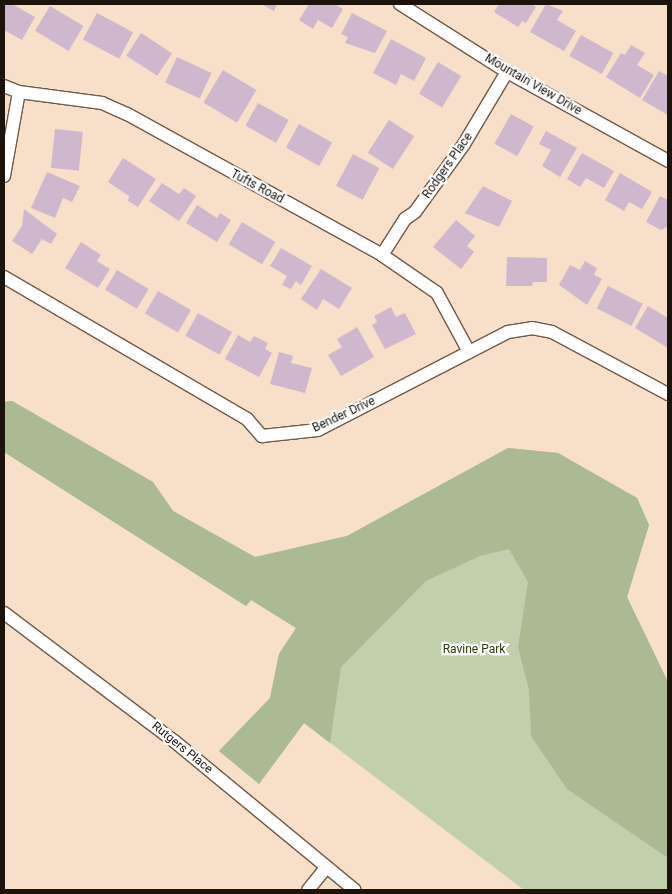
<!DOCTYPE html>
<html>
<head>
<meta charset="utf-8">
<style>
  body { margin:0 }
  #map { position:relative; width:672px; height:894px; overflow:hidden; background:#f7dfca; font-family:Roboto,sans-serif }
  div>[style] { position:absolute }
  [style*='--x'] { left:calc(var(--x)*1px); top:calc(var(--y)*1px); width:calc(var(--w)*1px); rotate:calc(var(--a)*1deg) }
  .green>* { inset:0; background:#c1cfad }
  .forest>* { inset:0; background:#abba93 }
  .building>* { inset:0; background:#cfb8cd; transform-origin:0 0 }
  .roads { filter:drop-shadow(1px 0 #6f5a48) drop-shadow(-1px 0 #6f5a48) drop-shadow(0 1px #6f5a48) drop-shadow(0 -1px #6f5a48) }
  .street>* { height:12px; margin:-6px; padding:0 6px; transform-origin:6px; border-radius:6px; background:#fff }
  span { translate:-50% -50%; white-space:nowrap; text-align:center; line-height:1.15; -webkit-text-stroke:4.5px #fff; paint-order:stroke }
  .street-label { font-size:12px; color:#1b130c }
  .park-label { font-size:12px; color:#2b390b }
  .frame { position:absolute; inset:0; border:5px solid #1b130c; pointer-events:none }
</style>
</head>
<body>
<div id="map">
  <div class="green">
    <div style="clip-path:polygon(12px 401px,153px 482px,173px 511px,255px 557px,347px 536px,508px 448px,558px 453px,637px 498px,649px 525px,627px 597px,668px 682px,668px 890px,524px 890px,304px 723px,259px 784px,219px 751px,270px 698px,279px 654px,296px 628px,251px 600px,246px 606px,4px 452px,4px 402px)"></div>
  </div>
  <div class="forest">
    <div style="clip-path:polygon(12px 401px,153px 482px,173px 511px,255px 557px,347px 536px,508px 448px,558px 453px,637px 498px,649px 525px,627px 597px,668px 682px,668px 858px,567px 789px,531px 736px,529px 690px,518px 647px,528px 582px,509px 549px,480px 556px,426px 581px,341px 667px,330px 743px,304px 723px,259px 784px,219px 751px,270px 698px,279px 654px,296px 628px,251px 600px,246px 606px,4px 452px,4px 402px)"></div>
  </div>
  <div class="building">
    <div style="clip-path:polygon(4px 4px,12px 4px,35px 17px,22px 40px,4px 30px)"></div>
    <div style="clip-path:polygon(261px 4px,277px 4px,274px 11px)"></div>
    <div style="clip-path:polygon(309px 4px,334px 4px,343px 9px,332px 28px,318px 20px,313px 29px,299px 20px)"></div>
    <div style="clip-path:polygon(499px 4px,532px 4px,536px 7px,526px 23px,522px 21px,518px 27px,494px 12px)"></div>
    <div style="clip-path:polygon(546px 4px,563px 11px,557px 20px,576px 31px,564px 51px,530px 32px)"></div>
    <div style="left:50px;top:6px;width:39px;height:29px;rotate:31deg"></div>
    <div style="left:97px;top:13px;width:41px;height:30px;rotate:28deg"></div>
    <div style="clip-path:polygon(352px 13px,387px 31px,375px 53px,345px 43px,348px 37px,341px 34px)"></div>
    <div style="left:141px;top:33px;width:37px;height:27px;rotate:33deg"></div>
    <div style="left:581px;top:35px;width:37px;height:24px;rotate:29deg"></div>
    <div style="clip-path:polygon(391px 39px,426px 58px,414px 81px,401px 74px,396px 85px,373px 73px)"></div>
    <div style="clip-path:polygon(631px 45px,645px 53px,637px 65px,654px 75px,640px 98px,606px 77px,621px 53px,625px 55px)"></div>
    <div style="left:177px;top:57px;width:38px;height:28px;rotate:25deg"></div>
    <div style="left:438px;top:62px;width:27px;height:37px;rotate:31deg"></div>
    <div style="left:223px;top:70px;width:39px;height:38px;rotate:31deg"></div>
    <div style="clip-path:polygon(659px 71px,668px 76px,668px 115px,642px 100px)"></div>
    <div style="left:258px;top:103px;width:35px;height:26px;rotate:29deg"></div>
    <div style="left:511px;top:114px;width:26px;height:34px;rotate:29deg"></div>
    <div style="left:389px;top:120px;width:30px;height:39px;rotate:33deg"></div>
    <div style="left:299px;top:124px;width:38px;height:27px;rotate:29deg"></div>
    <div style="left:55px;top:129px;width:28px;height:39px;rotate:6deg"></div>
    <div style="clip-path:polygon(546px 131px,577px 148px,560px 177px,542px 166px,551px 150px,539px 144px)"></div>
    <div style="clip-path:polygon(582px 153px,614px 171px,604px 188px,586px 178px,580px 187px,567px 179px)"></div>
    <div style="left:353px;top:154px;width:30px;height:36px;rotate:28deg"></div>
    <div style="clip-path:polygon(123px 158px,156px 179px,138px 207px,128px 201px,129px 196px,108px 182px)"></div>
    <div style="clip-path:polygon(47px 172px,80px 186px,72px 202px,63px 198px,55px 218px,31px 208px)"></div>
    <div style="clip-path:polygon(620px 173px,652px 192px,642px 209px,629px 202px,624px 211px,605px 200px)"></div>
    <div style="clip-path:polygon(162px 183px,179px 194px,184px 188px,196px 196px,179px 221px,149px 201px)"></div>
    <div style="clip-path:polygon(483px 186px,512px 201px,499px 227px,465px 213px)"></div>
    <div style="clip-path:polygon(660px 196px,668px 200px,668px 226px,661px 230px,646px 222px)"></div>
    <div style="clip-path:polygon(197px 205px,217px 218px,220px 213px,231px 220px,217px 242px,186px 223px)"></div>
    <div style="clip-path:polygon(24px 209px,57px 234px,51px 244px,42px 239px,32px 254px,12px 241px,22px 226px)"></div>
    <div style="clip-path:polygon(456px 220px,475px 236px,467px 246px,474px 252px,461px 269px,433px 247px)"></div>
    <div style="left:242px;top:222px;width:39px;height:26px;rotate:31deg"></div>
    <div style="clip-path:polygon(81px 242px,101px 255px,97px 261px,110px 269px,98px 288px,65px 268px)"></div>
    <div style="clip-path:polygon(281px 248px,312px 266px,301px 285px,296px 281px,291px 289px,282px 285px,287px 276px,270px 266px)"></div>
    <div style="clip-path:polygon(507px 257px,547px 258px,547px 282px,533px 282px,532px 286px,506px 286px)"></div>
    <div style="clip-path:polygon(585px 261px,597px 268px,594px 275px,602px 279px,587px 305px,559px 285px,570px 265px,580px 270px)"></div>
    <div style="clip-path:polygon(321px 269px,352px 288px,339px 309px,323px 299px,317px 310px,301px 299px)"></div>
    <div style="left:117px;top:270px;width:37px;height:23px;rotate:31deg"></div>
    <div style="left:608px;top:286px;width:39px;height:25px;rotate:27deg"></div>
    <div style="left:158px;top:291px;width:38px;height:26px;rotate:30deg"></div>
    <div style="clip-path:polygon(648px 306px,668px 318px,668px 348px,635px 328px)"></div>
    <div style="clip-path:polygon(391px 307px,396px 317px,405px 313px,416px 334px,385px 349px,372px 325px,377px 322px,374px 316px)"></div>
    <div style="left:198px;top:313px;width:39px;height:26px;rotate:29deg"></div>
    <div style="clip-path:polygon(357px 327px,374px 357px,341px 376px,328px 355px,342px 347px,337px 339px)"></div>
    <div style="clip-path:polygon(238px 335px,250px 342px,254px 336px,268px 343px,265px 349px,272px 353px,259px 377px,225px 359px)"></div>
    <div style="clip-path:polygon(279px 352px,293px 356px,291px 363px,312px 368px,305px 393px,270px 384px)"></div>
  </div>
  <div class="roads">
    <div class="street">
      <div style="--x:400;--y:4;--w:127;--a:32.4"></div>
      <div style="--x:507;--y:72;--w:184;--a:28.9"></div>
      <div style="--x:4;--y:86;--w:16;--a:22"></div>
      <div style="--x:19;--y:92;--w:84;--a:7.5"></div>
      <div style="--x:102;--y:103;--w:27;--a:24"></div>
      <div style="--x:127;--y:114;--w:291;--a:28.9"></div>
      <div style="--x:382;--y:255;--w:67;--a:34.6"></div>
      <div style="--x:437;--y:293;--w:67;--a:61.5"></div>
      <div style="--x:4;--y:176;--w:85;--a:-79.9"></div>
      <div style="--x:382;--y:255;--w:43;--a:-57.4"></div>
      <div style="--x:405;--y:219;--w:12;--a:-35"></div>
      <div style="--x:415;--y:212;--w:84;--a:-54.2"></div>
      <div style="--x:464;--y:144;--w:84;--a:-59.2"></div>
      <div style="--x:4;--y:277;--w:281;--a:30.3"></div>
      <div style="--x:247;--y:419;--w:23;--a:49"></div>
      <div style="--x:262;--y:436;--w:56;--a:-6.1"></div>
      <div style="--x:318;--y:430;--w:214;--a:-27.3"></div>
      <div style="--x:508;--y:332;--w:24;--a:-9"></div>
      <div style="--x:532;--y:328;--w:20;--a:11"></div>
      <div style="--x:552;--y:332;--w:132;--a:28.1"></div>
      <div style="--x:4;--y:613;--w:213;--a:37"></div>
      <div style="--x:174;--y:741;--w:234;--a:39.5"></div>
      <div style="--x:308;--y:890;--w:28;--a:-51"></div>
    </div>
  </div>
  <div class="street-label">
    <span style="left:533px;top:85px;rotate:30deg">Mountain View Drive</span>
    <span style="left:448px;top:166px;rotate:-55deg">Rodgers Place</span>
    <span style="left:257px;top:187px;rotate:28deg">Tufts Road</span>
    <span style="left:344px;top:415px;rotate:-25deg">Bender Drive</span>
    <span style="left:182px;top:748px;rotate:39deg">Rutgers Place</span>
  </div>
  <div class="park-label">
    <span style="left:474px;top:650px">Ravine Park</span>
  </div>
  <div class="frame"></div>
</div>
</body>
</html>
